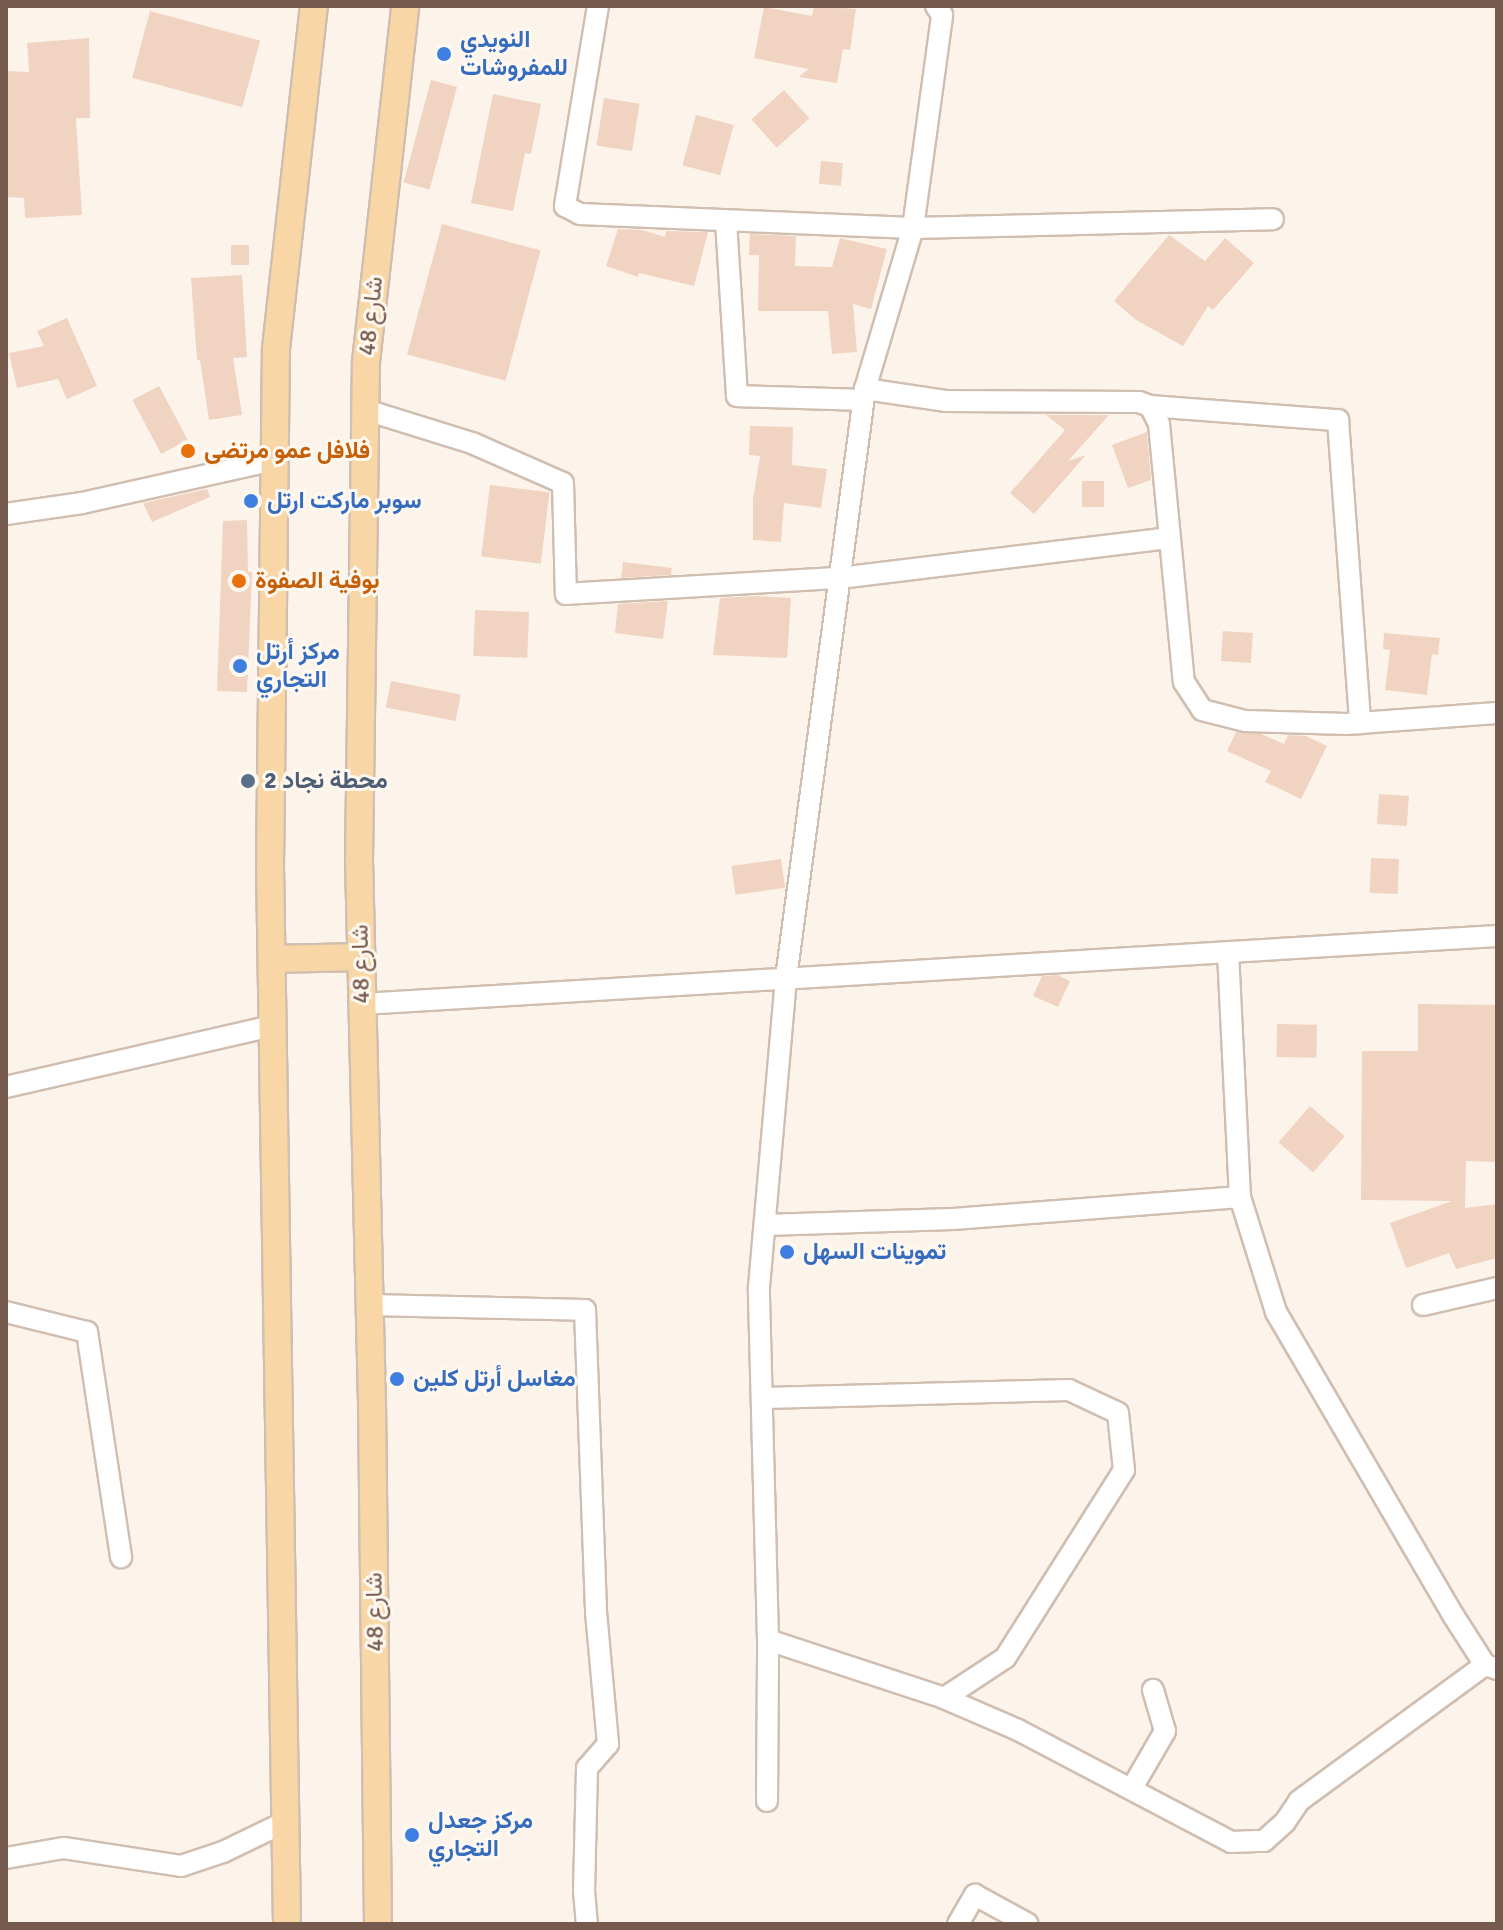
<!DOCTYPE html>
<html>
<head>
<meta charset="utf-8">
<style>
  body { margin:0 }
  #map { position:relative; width:1503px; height:1930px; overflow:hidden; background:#fcf4ea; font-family:Signika,Vazirmatn,sans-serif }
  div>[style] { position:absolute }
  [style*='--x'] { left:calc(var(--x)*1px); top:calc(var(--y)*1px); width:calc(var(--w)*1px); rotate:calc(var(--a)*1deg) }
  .building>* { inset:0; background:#f1d3c2; transform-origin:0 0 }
  .roads { filter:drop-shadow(2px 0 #d0beb1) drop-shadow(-2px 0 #d0beb1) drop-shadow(0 2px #d0beb1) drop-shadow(0 -2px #d0beb1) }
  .minor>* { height:20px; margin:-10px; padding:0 10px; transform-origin:10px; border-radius:10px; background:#fff }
  .major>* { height:26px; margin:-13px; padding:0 13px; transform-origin:13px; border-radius:13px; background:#f8d6a5 }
  .dots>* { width:22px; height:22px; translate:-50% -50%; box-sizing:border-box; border:4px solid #fef8f0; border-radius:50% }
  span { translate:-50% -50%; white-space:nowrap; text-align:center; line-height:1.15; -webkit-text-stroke:6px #fef8f0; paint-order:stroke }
  .shop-label { font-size:24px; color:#366cbe; font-weight:700 }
  .left { translate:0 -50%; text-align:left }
  .street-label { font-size:24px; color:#765a4d }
  .food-label { font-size:24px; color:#c56008; font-weight:700 }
  .service-label { font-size:24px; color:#4e5e75; font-weight:700 }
  .frame { position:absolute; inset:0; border:8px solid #765a4d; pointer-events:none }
</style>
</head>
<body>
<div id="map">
  <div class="building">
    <div style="clip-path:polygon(814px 6px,856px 9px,850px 50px,843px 49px,837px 83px,799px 77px,808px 69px,754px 58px,764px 7px,812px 16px)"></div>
    <div style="left:150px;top:11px;width:114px;height:69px;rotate:15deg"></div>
    <div style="clip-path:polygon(89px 38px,90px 118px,76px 118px,82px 215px,25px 218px,24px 198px,6px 197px,6px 71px,29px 72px,27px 43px)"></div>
    <div style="left:431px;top:80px;width:27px;height:106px;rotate:15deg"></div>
    <div style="left:784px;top:90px;width:38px;height:44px;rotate:48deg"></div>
    <div style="clip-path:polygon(493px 94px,541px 104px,531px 154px,525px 153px,513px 211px,471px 203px)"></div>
    <div style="left:604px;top:98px;width:36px;height:48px;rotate:9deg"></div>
    <div style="left:696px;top:115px;width:39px;height:52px;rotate:15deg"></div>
    <div style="left:821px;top:161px;width:22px;height:23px;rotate:5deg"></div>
    <div style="left:442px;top:224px;width:102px;height:135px;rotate:15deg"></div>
    <div style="clip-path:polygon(618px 229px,642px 230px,665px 237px,666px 231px,708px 232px,694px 286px,639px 273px,638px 277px,606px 266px)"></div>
    <div style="clip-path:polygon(750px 234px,796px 236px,795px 266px,832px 267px,840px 238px,887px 249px,871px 309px,853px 304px,857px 352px,832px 354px,828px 311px,758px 311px,759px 255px,749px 255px)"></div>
    <div style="clip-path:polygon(1169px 235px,1205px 261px,1225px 238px,1254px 263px,1213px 310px,1208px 306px,1183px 346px,1136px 320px,1114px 301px)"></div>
    <div style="left:231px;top:245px;width:18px;height:20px"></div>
    <div style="clip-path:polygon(242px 275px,247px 357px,233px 358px,242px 415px,209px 420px,200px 360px,197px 360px,191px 278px)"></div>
    <div style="clip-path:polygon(67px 318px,97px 386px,67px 399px,58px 379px,17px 388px,9px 353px,44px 346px,37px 331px)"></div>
    <div style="left:159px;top:386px;width:61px;height:30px;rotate:62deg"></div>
    <div style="clip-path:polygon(1046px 415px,1109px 415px,1068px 461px,1086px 455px,1034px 514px,1010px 493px,1065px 430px)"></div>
    <div style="clip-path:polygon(750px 426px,793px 427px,792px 465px,827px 469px,821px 508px,784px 503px,781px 542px,753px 540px,753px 499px,760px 456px,749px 455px)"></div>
    <div style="clip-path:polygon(1147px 432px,1151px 480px,1128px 488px,1112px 445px)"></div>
    <div style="left:1104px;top:481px;width:26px;height:22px;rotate:90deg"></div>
    <div style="left:490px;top:485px;width:60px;height:72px;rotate:7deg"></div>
    <div style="clip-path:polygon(207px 489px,210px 497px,152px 522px,143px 503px)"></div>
    <div style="clip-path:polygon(247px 520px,248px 572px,252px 572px,247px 692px,217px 691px,223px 521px)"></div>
    <div style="clip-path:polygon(623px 562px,672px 568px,671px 575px,621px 578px)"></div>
    <div style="clip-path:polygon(757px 596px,791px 598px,787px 658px,713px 655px,720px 598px)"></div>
    <div style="clip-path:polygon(668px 601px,663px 639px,615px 633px,618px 604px)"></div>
    <div style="left:475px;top:610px;width:54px;height:46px;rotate:2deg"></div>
    <div style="left:1223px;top:631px;width:30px;height:30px;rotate:4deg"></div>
    <div style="clip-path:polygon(1384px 633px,1440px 638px,1438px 655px,1432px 654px,1427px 695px,1385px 690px,1390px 650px,1383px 649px)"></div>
    <div style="left:391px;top:681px;width:71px;height:27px;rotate:11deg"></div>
    <div style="clip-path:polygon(1236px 732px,1261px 734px,1284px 744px,1288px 735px,1306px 736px,1327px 746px,1301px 799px,1265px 782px,1271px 771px,1227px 751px)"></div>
    <div style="left:1379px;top:794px;width:30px;height:30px;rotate:4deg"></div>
    <div style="left:1371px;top:858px;width:28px;height:35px;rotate:2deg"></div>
    <div style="left:781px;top:859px;width:29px;height:50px;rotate:82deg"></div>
    <div style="clip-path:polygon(1057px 975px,1070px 981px,1058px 1007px,1033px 996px,1042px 976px)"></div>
    <div style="clip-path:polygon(1418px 1004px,1497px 1005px,1497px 1162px,1466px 1161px,1465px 1208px,1497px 1204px,1497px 1258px,1456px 1269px,1449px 1253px,1406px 1268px,1390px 1223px,1452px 1201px,1361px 1200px,1362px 1051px,1418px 1051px)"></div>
    <div style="left:1277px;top:1024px;width:40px;height:33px;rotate:1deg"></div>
    <div style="left:1310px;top:1106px;width:46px;height:48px;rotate:41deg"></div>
  </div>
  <div class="roads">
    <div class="minor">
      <div style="--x:598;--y:6;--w:203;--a:99.4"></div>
      <div style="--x:565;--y:206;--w:17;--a:28"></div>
      <div style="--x:580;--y:214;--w:333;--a:2.4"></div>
      <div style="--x:913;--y:228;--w:360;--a:-1.4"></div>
      <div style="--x:726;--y:221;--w:175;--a:86.4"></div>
      <div style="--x:737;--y:396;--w:126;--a:1.8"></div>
      <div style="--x:865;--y:389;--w:168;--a:-73.4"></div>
      <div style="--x:913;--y:228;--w:215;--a:-82.2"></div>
      <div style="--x:942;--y:15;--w:11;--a:-124"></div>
      <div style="--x:1150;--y:406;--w:20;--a:63"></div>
      <div style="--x:1159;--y:424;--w:259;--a:84.5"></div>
      <div style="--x:1184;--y:682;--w:33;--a:57"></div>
      <div style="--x:1202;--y:710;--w:44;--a:14.3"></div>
      <div style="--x:1245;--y:721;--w:101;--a:1.7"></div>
      <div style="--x:1346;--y:724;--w:151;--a:-4.2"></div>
      <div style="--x:366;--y:410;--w:111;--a:17.3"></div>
      <div style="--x:472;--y:443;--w:99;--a:23.7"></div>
      <div style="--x:563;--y:483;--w:111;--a:88.5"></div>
      <div style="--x:566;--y:594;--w:273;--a:-3.4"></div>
      <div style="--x:839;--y:578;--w:332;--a:-6.9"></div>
      <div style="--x:6;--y:514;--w:77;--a:-8.2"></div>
      <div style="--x:82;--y:503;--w:198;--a:-12.6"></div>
      <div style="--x:1228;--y:952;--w:245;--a:87.2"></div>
      <div style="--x:362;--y:1004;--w:1137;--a:-3.43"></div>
      <div style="--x:6;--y:1087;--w:274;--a:-12.9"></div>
      <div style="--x:765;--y:1225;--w:188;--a:-1.8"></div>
      <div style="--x:953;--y:1219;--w:288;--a:-4.4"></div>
      <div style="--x:1240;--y:1197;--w:121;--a:72.6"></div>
      <div style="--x:1276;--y:1312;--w:351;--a:59.7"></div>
      <div style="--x:1453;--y:1615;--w:59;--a:57.4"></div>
      <div style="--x:1485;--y:1665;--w:13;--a:18"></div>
      <div style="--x:369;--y:1305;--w:216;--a:1.3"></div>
      <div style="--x:585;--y:1310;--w:302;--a:87.9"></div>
      <div style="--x:596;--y:1612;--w:133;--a:84.8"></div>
      <div style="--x:608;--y:1744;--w:32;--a:131"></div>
      <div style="--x:587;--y:1768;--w:123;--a:91.4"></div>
      <div style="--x:584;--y:1891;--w:33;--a:85"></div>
      <div style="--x:1423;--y:1305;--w:76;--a:-12.9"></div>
      <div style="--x:6;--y:1312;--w:83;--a:13.9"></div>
      <div style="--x:87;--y:1332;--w:228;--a:81.4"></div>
      <div style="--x:764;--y:1398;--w:305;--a:-1.5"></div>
      <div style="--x:1069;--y:1390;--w:54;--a:25.1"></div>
      <div style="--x:1118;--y:1413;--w:57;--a:84"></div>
      <div style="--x:1124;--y:1470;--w:222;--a:122.3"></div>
      <div style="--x:1005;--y:1658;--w:73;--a:146.7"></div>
      <div style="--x:768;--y:1640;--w:185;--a:18.2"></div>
      <div style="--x:944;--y:1698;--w:81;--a:23.4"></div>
      <div style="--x:1018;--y:1730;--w:241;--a:27.7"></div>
      <div style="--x:1231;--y:1842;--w:33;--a:-2"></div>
      <div style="--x:1264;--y:1841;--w:28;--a:-42"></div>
      <div style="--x:1285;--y:1822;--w:25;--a:-56"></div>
      <div style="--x:1299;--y:1801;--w:230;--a:-36.2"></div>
      <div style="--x:1132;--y:1788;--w:66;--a:-59.9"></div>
      <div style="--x:1165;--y:1731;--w:43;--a:-106.3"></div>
      <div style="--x:767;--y:1801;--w:161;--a:-89.6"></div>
      <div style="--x:768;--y:1640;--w:353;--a:-91.5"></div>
      <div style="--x:759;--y:1287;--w:310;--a:-85"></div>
      <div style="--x:786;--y:978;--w:594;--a:-82.36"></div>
      <div style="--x:865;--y:389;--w:81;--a:8.5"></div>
      <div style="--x:945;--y:401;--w:194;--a:0.3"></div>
      <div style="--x:1139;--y:402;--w:12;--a:20"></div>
      <div style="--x:1150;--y:406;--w:189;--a:4.3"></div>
      <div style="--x:1338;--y:420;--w:304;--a:85.8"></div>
      <div style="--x:6;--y:1858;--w:59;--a:-9.8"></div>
      <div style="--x:64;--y:1848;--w:118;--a:8.7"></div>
      <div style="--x:181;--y:1866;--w:44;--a:-18.4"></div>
      <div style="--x:223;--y:1852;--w:69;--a:-25.8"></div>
      <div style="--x:958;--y:1924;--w:34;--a:-60"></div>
      <div style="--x:975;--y:1895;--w:60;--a:28.7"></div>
    </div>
    <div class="major">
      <div style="--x:272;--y:959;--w:89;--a:-1.3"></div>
      <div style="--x:287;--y:1924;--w:1057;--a:-90.92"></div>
      <div style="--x:270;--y:867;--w:518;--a:-89.34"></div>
      <div style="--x:276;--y:349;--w:345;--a:-83.7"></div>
      <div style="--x:378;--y:1924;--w:521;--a:-90.66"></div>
      <div style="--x:372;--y:1403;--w:543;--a:-91.37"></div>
      <div style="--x:359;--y:860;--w:498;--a:-89.2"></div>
      <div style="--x:366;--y:362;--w:358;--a:-83.7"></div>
    </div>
  </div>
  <div class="dots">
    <div style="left:444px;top:54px;background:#3f7fe0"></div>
    <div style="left:188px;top:451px;background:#e8710a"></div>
    <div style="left:251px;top:501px;background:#3f7fe0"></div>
    <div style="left:239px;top:581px;background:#e8710a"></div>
    <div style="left:240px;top:666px;background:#3f7fe0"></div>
    <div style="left:248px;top:781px;background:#5c6f8a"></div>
    <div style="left:787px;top:1252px;background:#3f7fe0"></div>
    <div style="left:397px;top:1379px;background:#3f7fe0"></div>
    <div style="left:412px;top:1835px;background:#3f7fe0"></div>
  </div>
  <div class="shop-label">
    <span class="left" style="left:460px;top:54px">النويدي<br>للمفروشات</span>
    <span class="left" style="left:267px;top:501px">سوبر ماركت ارتل</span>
    <span class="left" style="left:256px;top:666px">مركز أرتل<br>التجاري</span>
    <span class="left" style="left:803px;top:1252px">تموينات السهل</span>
    <span class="left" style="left:413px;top:1379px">مغاسل أرتل كلين</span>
    <span class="left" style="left:428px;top:1835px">مركز جعدل<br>التجاري</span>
  </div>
  <div class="street-label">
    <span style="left:371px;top:316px;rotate:-84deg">شارع 48</span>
    <span style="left:361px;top:964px;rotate:-91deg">شارع 48</span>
    <span style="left:375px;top:1612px;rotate:-91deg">شارع 48</span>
  </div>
  <div class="food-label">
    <span class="left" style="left:204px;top:451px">فلافل عمو مرتضى</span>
    <span class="left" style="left:255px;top:581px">بوفية الصفوة</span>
  </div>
  <div class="service-label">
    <span class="left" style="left:264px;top:781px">محطة نجاد 2</span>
  </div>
  <div class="frame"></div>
</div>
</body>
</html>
